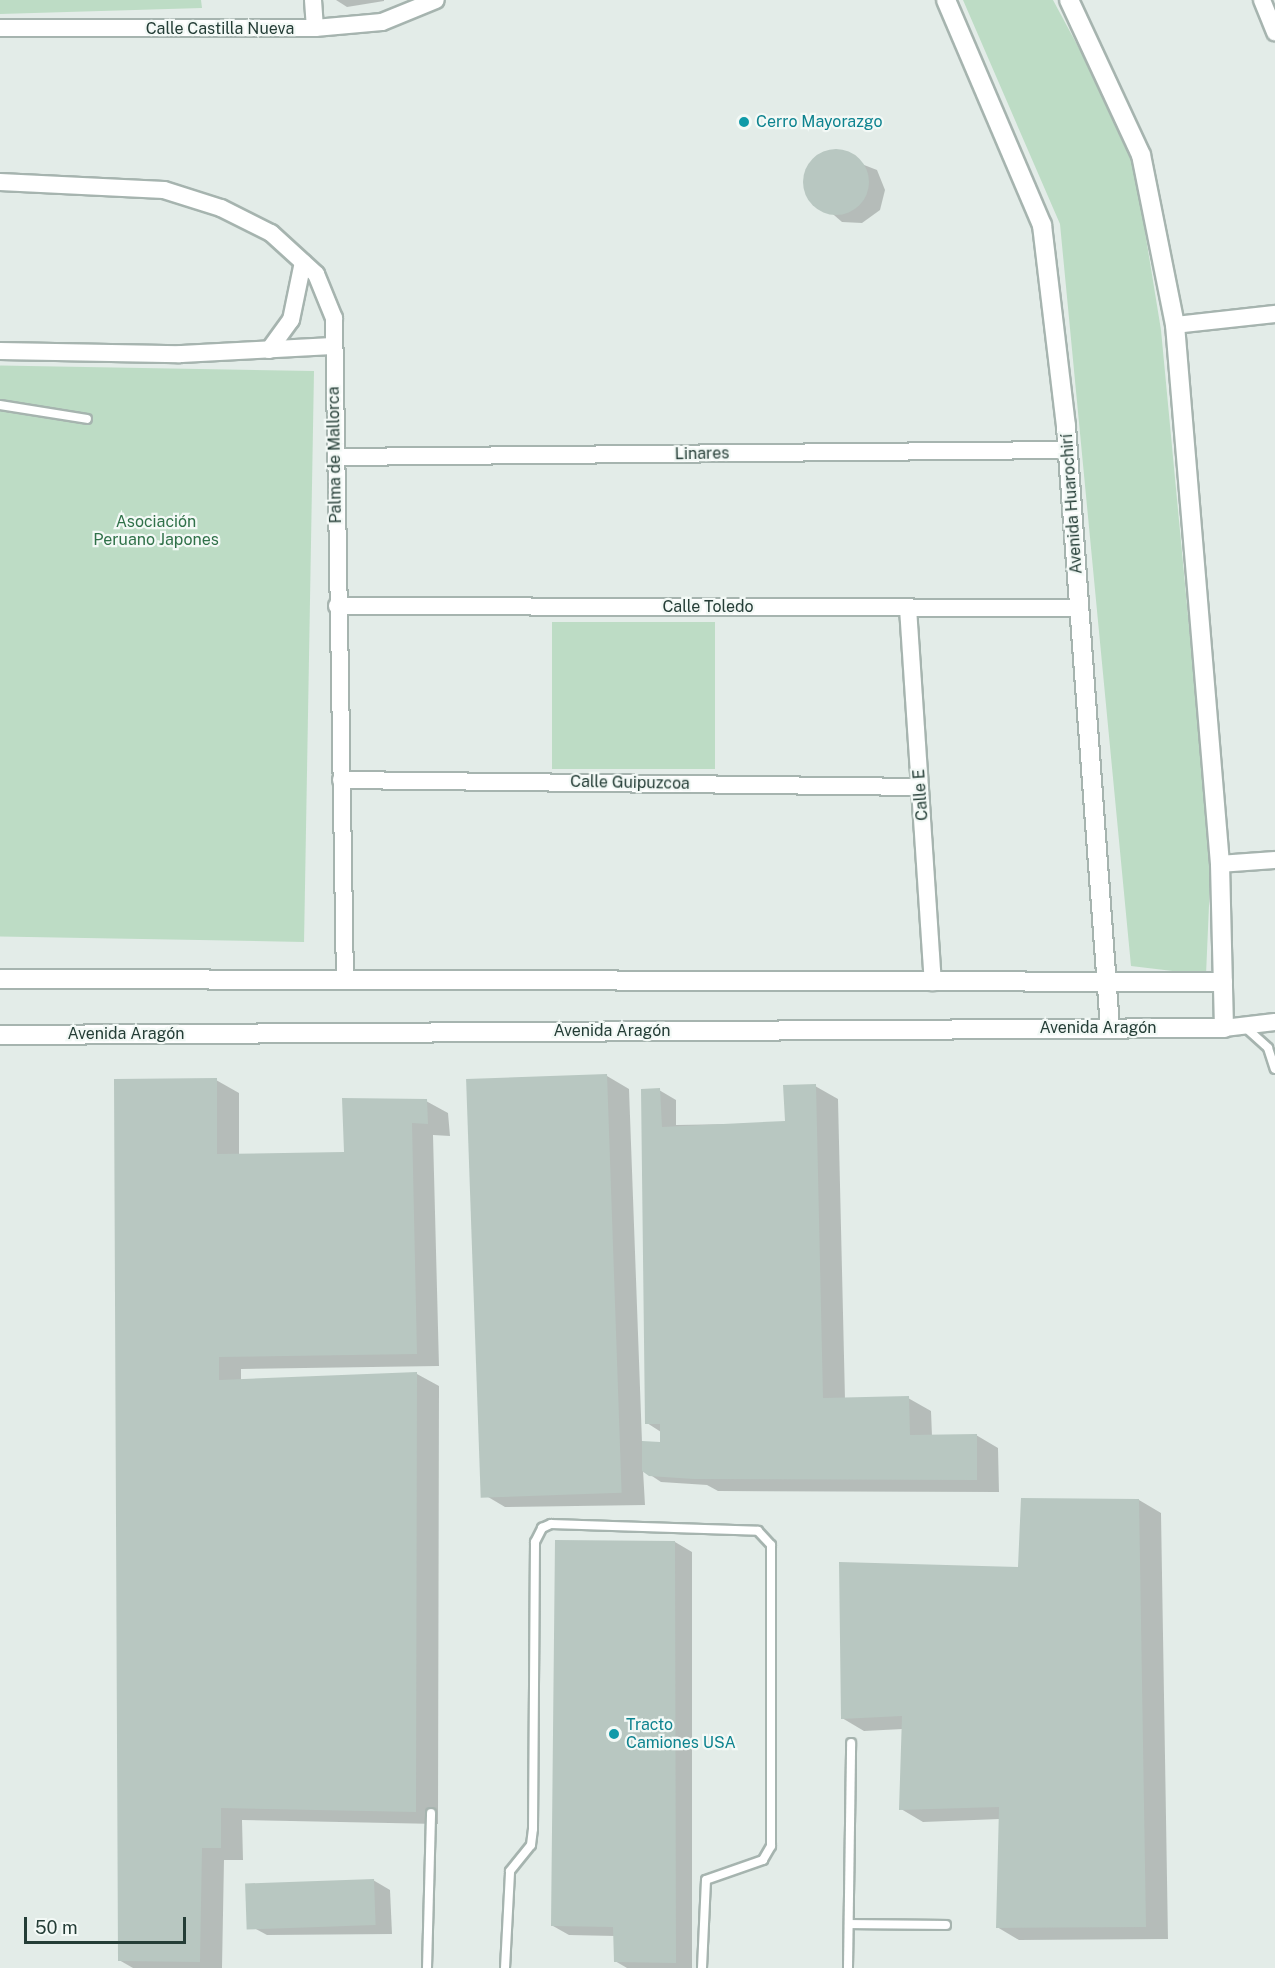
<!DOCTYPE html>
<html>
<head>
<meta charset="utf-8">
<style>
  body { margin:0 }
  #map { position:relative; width:1275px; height:1968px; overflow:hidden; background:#e3ece8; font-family:"Public Sans",sans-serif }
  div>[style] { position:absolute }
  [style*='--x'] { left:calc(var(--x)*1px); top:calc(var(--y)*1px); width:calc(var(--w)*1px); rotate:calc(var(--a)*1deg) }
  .green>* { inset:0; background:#bddcc5; transform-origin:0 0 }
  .shadow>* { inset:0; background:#0003 }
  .building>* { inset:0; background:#b8c7c1; transform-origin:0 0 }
  .round { border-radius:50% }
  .roads { filter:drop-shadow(2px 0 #a6b4af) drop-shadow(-2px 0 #a6b4af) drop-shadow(0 2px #a6b4af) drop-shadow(0 -2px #a6b4af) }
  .service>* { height:8px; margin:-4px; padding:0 4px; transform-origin:4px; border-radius:4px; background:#fff }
  .minor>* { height:16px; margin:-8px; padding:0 8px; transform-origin:8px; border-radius:8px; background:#fff }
  .tertiary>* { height:18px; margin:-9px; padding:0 9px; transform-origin:9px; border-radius:9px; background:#fff }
  .dots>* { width:16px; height:16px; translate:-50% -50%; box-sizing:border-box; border:3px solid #f3f9f6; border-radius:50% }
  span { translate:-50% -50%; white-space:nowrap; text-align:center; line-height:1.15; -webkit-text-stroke:4.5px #f3f9f6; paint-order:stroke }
  .street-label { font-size:16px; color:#243d36 }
  .culture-label { font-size:16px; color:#0d838f }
  .left { translate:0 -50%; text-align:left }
  .park-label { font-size:16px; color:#307149 }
  .scale { position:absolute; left:24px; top:1917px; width:162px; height:27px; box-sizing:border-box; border:3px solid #243d36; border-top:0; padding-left:8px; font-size:18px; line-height:21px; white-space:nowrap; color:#243d36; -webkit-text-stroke:4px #f3f9f6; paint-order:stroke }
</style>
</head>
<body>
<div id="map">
  <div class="green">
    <div style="clip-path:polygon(0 0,201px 0,202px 8px,0 14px)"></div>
    <div style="clip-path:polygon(963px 0,1053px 0,1117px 119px,1134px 164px,1161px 330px,1211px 859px,1206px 975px,1131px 966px,1060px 224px)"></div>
    <div style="left:314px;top:371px;width:571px;height:314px;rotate:91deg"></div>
    <div style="left:552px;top:622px;width:163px;height:147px"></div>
  </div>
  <div class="shadow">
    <div style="clip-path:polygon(336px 0,384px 0,384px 1px,347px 7px)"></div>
    <div style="clip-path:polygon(828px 151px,877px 170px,885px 190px,880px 210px,862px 223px,842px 222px,805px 190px,806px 170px)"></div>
    <div style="clip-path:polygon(607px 1076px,629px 1089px,642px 1442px,661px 1444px,661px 1432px,647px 1423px,659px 1090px,676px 1100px,676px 1125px,787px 1123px,815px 1086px,838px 1099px,845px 1399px,908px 1398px,931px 1411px,932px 1436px,976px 1435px,998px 1448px,999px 1492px,718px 1491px,707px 1485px,661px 1482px,643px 1470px,645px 1505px,505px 1507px,483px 1494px)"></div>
    <div style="clip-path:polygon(216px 1080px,239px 1093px,239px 1155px,345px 1154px,426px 1101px,448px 1113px,450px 1136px,433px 1135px,439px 1366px,241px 1369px,241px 1381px,417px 1374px,439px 1386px,438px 1824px,242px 1820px,243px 1860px,224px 1860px,222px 1968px,133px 1968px,119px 1960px)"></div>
    <div style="clip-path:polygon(1022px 1499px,1139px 1500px,1161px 1513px,1168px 1939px,1019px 1940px,997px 1927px,1000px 1819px,923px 1822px,901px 1809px,903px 1729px,864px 1731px,842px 1718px,1020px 1568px)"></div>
    <div style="clip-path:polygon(675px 1542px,692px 1552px,692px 1968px,627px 1968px,615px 1961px,615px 1936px,569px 1935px,553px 1926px)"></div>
    <div style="clip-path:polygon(373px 1880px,390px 1890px,392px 1934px,267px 1935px,250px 1926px)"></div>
  </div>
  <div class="building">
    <div class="round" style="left:803px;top:149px;width:66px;height:66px"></div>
    <div style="left:607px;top:1074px;width:419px;height:141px;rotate:88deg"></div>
    <div style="clip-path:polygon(217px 1078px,217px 1154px,344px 1152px,342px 1098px,427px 1099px,428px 1124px,412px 1123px,417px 1354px,219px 1357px,219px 1380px,417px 1372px,416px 1812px,221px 1808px,221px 1848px,202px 1848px,200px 1962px,118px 1961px,114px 1079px)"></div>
    <div style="clip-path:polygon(816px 1084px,823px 1398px,909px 1396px,910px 1435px,977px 1434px,977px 1480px,694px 1479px,649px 1476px,642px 1471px,642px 1441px,660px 1442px,660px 1424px,645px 1424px,641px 1089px,660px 1088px,662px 1127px,785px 1121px,783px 1085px)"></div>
    <div style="clip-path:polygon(1021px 1498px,1139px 1499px,1146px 1927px,996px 1928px,999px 1807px,899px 1810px,902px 1716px,841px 1719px,839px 1562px,1018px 1567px)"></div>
    <div style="clip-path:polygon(555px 1540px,675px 1541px,676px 1963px,614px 1962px,613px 1927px,551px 1926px)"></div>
    <div style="left:374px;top:1879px;width:46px;height:129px;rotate:88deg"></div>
  </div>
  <div class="roads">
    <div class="service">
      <div style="--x:0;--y:405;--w:88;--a:9.1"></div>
      <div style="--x:1245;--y:1027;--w:31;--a:42"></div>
      <div style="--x:1268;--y:1048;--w:22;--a:72"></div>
      <div style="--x:849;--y:1924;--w:97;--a:0.6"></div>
      <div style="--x:427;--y:1968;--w:155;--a:-88.5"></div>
      <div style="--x:505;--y:1968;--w:97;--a:-87"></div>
      <div style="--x:510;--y:1871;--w:33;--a:-51"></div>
      <div style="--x:531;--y:1845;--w:16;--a:-83"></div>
      <div style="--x:533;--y:1829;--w:287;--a:-89.6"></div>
      <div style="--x:535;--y:1542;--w:16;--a:-63"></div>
      <div style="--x:542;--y:1528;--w:10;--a:-24"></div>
      <div style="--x:551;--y:1524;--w:207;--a:1.9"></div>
      <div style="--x:758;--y:1531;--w:19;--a:47"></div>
      <div style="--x:771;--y:1545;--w:301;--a:90"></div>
      <div style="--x:771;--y:1846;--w:16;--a:120"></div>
      <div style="--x:763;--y:1860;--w:60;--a:160.7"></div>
      <div style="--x:706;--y:1880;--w:88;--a:92.6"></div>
      <div style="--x:848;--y:1968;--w:225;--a:-89.2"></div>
    </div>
    <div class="minor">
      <div style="--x:313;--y:0;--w:28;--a:86"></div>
      <div style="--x:1262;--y:0;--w:35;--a:68"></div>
      <div style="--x:0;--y:28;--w:315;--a:0"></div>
      <div style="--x:315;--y:28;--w:67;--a:-5.1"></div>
      <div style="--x:382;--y:22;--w:58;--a:-22.2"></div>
      <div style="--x:0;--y:182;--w:164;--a:2.8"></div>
      <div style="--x:164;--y:190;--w:60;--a:17.5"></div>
      <div style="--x:221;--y:208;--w:56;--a:26.6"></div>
      <div style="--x:271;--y:233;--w:61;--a:42.3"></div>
      <div style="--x:316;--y:274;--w:48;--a:67.8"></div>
      <div style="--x:334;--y:318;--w:662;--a:89.05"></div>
      <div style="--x:1175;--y:325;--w:101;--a:-6.3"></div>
      <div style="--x:269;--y:350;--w:37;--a:-54"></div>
      <div style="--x:291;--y:320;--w:59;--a:-78.3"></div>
      <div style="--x:0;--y:351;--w:180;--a:1"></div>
      <div style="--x:180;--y:354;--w:154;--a:-3"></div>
      <div style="--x:336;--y:457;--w:732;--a:-0.55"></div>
      <div style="--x:337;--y:606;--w:743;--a:0.15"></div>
      <div style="--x:908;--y:608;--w:375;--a:86.2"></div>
      <div style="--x:341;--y:780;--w:579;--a:0.69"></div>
      <div style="--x:1220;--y:864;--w:55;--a:-4.2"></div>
      <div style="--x:1224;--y:1028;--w:51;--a:-6.7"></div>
    </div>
    <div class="tertiary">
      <div style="--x:946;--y:0;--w:245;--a:66.9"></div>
      <div style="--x:1042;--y:225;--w:202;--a:83.2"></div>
      <div style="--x:1066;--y:426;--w:604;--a:85.82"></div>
      <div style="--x:0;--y:979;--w:1223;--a:0.14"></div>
      <div style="--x:0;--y:1035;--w:1224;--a:-0.33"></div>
      <div style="--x:1224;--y:1028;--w:164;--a:-91.4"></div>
      <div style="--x:1220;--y:864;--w:541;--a:-94.77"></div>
      <div style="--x:1175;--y:325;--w:173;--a:-101.3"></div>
      <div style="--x:1141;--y:155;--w:171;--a:-114.9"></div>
    </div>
  </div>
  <div class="dots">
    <div style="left:744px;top:122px;background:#0f9aa8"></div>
    <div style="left:614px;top:1734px;background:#0f9aa8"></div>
  </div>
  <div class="street-label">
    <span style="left:220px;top:29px">Calle Castilla Nueva</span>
    <span style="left:702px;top:454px;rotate:-1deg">Linares</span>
    <span style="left:335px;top:455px;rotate:-91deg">Palma de Mallorca</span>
    <span style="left:1072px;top:504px;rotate:-94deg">Avenida Huarochirí</span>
    <span style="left:708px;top:607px">Calle Toledo</span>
    <span style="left:630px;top:783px;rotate:1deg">Calle Guipuzcoa</span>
    <span style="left:921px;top:795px;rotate:-94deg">Calle E</span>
    <span style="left:1098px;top:1028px">Avenida Aragón</span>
    <span style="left:612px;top:1031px">Avenida Aragón</span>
    <span style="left:126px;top:1034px">Avenida Aragón</span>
  </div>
  <div class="culture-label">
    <span class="left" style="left:756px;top:122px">Cerro Mayorazgo</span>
    <span class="left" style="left:626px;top:1734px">Tracto<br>Camiones USA</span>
  </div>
  <div class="park-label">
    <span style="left:156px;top:531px">Asociación<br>Peruano Japones</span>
  </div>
  <div class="scale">50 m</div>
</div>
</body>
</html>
